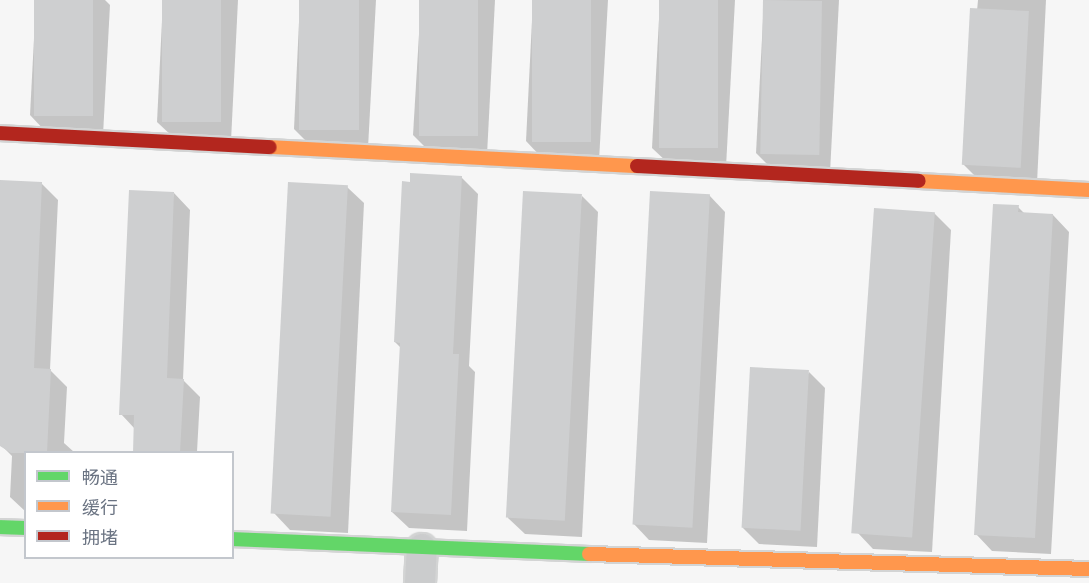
<!DOCTYPE html>
<html>
<head>
<meta charset="utf-8">
<style>
  body { margin:0 }
  #map { position:relative; width:1089px; height:583px; overflow:hidden; background:#f6f6f6; font-family:Commissioner,"Noto Sans SC",sans-serif }
  div>[style] { position:absolute }
  [style*='--x'] { left:calc(var(--x)*1px); top:calc(var(--y)*1px); width:calc(var(--w)*1px); rotate:calc(var(--a)*1deg) }
  .shadow>* { inset:0; background:#0003 }
  .building>* { inset:0; background:#cecfd0; transform-origin:0 0 }
  .roads { filter:drop-shadow(2px 0 #d3d4d4) drop-shadow(-2px 0 #d3d4d4) drop-shadow(0 2px #d3d4d4) drop-shadow(0 -2px #d3d4d4) }
  .street>* { height:30px; margin:-15px; padding:0 15px; transform-origin:15px; border-radius:15px; background:#cbcccd }
  .fast>* { height:14px; margin:-7px; padding:0 7px; transform-origin:7px; border-radius:7px; background:#63d668 }
  .slow>* { height:14px; margin:-7px; padding:0 7px; transform-origin:7px; border-radius:7px; background:#ff974d }
  .jam>* { height:14px; margin:-7px; padding:0 7px; transform-origin:7px; border-radius:7px; background:#b3261e }
  span { translate:-50% -50%; white-space:nowrap; text-align:center; line-height:1.15; -webkit-text-stroke:6px #fff; paint-order:stroke }
  .legend { position:absolute; left:24px; top:451px; width:210px; height:108px; box-sizing:border-box; background:#fff; border:2px solid #c3c7cd; margin:0; padding:8px 10px; list-style:none; font-size:18px; color:#6a7382 }
  .legend li { display:flex; align-items:center; gap:12px; height:30px }
  .legend b { width:30px; border:2px solid #c3c7cd }
</style>
</head>
<body>
<div id="map">
  <div class="shadow">
    <div style="clip-path:polygon(36px 0,105px 0,110px 5px,103px 135px,46px 132px,30px 115px)"></div>
    <div style="clip-path:polygon(163px 0,238px 0,231px 141px,174px 138px,157px 122px)"></div>
    <div style="clip-path:polygon(300px 0,376px 0,368px 148px,310px 145px,294px 129px)"></div>
    <div style="clip-path:polygon(421px 0,495px 0,487px 155px,430px 152px,413px 135px)"></div>
    <div style="clip-path:polygon(533px 0,608px 0,599px 161px,542px 158px,526px 141px)"></div>
    <div style="clip-path:polygon(660px 0,735px 0,726px 167px,669px 164px,652px 148px)"></div>
    <div style="clip-path:polygon(764px 0,839px 0,830px 173px,773px 170px,756px 153px)"></div>
    <div style="clip-path:polygon(978px 0,1046px 0,1037px 183px,979px 180px,963px 164px)"></div>
    <div style="clip-path:polygon(461px 177px,478px 194px,469px 366px,475px 372px,467px 531px,409px 528px,392px 512px,401px 348px,395px 342px)"></div>
    <div style="clip-path:polygon(0 182px,41px 183px,58px 200px,50px 370px,67px 387px,64px 443px,74px 452px,26px 452px,26px 512px,10px 497px,12px 456px,1px 445px)"></div>
    <div style="clip-path:polygon(347px 187px,364px 203px,348px 533px,290px 530px,274px 513px)"></div>
    <div style="clip-path:polygon(174px 193px,190px 210px,183px 380px,200px 397px,197px 452px,134px 452px,135px 429px,121px 414px)"></div>
    <div style="clip-path:polygon(709px 195px,725px 212px,707px 543px,649px 540px,633px 523px)"></div>
    <div style="clip-path:polygon(582px 196px,598px 212px,582px 537px,525px 534px,508px 518px)"></div>
    <div style="clip-path:polygon(1018px 207px,1025px 214px,1053px 215px,1069px 232px,1051px 554px,992px 551px,976px 534px)"></div>
    <div style="clip-path:polygon(934px 213px,951px 230px,932px 552px,873px 549px,857px 532px)"></div>
    <div style="clip-path:polygon(809px 372px,825px 388px,817px 547px,759px 544px,743px 528px)"></div>
  </div>
  <div class="building">
    <div style="left:34px;top:0;width:59px;height:116px"></div>
    <div style="left:162px;top:0;width:59px;height:122px"></div>
    <div style="left:299px;top:0;width:60px;height:130px"></div>
    <div style="left:419px;top:0;width:59px;height:136px"></div>
    <div style="left:532px;top:0;width:59px;height:142px"></div>
    <div style="left:659px;top:0;width:59px;height:148px"></div>
    <div style="left:763px;top:0;width:59px;height:154px;rotate:1deg"></div>
    <div style="left:970px;top:8px;width:59px;height:157px;rotate:3deg"></div>
    <div style="clip-path:polygon(410px 173px,462px 176px,453px 354px,459px 354px,451px 515px,391px 512px,400px 343px,394px 342px,402px 181px,410px 182px)"></div>
    <div style="clip-path:polygon(0 180px,42px 182px,34px 368px,51px 369px,47px 453px,11px 453px,0 446px)"></div>
    <div style="left:288px;top:182px;width:60px;height:332px;rotate:3deg"></div>
    <div style="clip-path:polygon(129px 190px,174px 192px,167px 378px,184px 379px,180px 453px,133px 453px,134px 415px,119px 415px)"></div>
    <div style="left:523px;top:191px;width:59px;height:327px;rotate:3deg"></div>
    <div style="left:650px;top:191px;width:60px;height:334px;rotate:3deg"></div>
    <div style="clip-path:polygon(993px 204px,1019px 205px,1018px 212px,1053px 214px,1035px 538px,974px 535px)"></div>
    <div style="left:874px;top:208px;width:61px;height:326px;rotate:4deg"></div>
    <div style="left:750px;top:367px;width:59px;height:161px;rotate:3deg"></div>
  </div>
  <div class="roads">
    <div class="street">
      <div style="--x:420;--y:583;--w:34;--a:-87"></div>
    </div>
    <div class="fast">
      <div style="--x:0;--y:527;--w:26;--a:2"></div>
      <div style="--x:232;--y:539;--w:357;--a:2.4"></div>
    </div>
    <div class="slow">
      <div style="--x:270;--y:147;--w:367;--a:3"></div>
      <div style="--x:919;--y:181;--w:170;--a:3"></div>
      <div style="--x:589;--y:554;--w:500;--a:1.72"></div>
    </div>
    <div class="jam">
      <div style="--x:0;--y:133;--w:270;--a:3"></div>
      <div style="--x:637;--y:166;--w:282;--a:3"></div>
    </div>
  </div>
  <ul class="legend">
  <li><b style="height:8px;background:#63d668"></b>畅通</li>
  <li><b style="height:8px;background:#ff974d"></b>缓行</li>
  <li><b style="height:8px;background:#b3261e"></b>拥堵</li>
  </ul>
</div>
</body>
</html>
